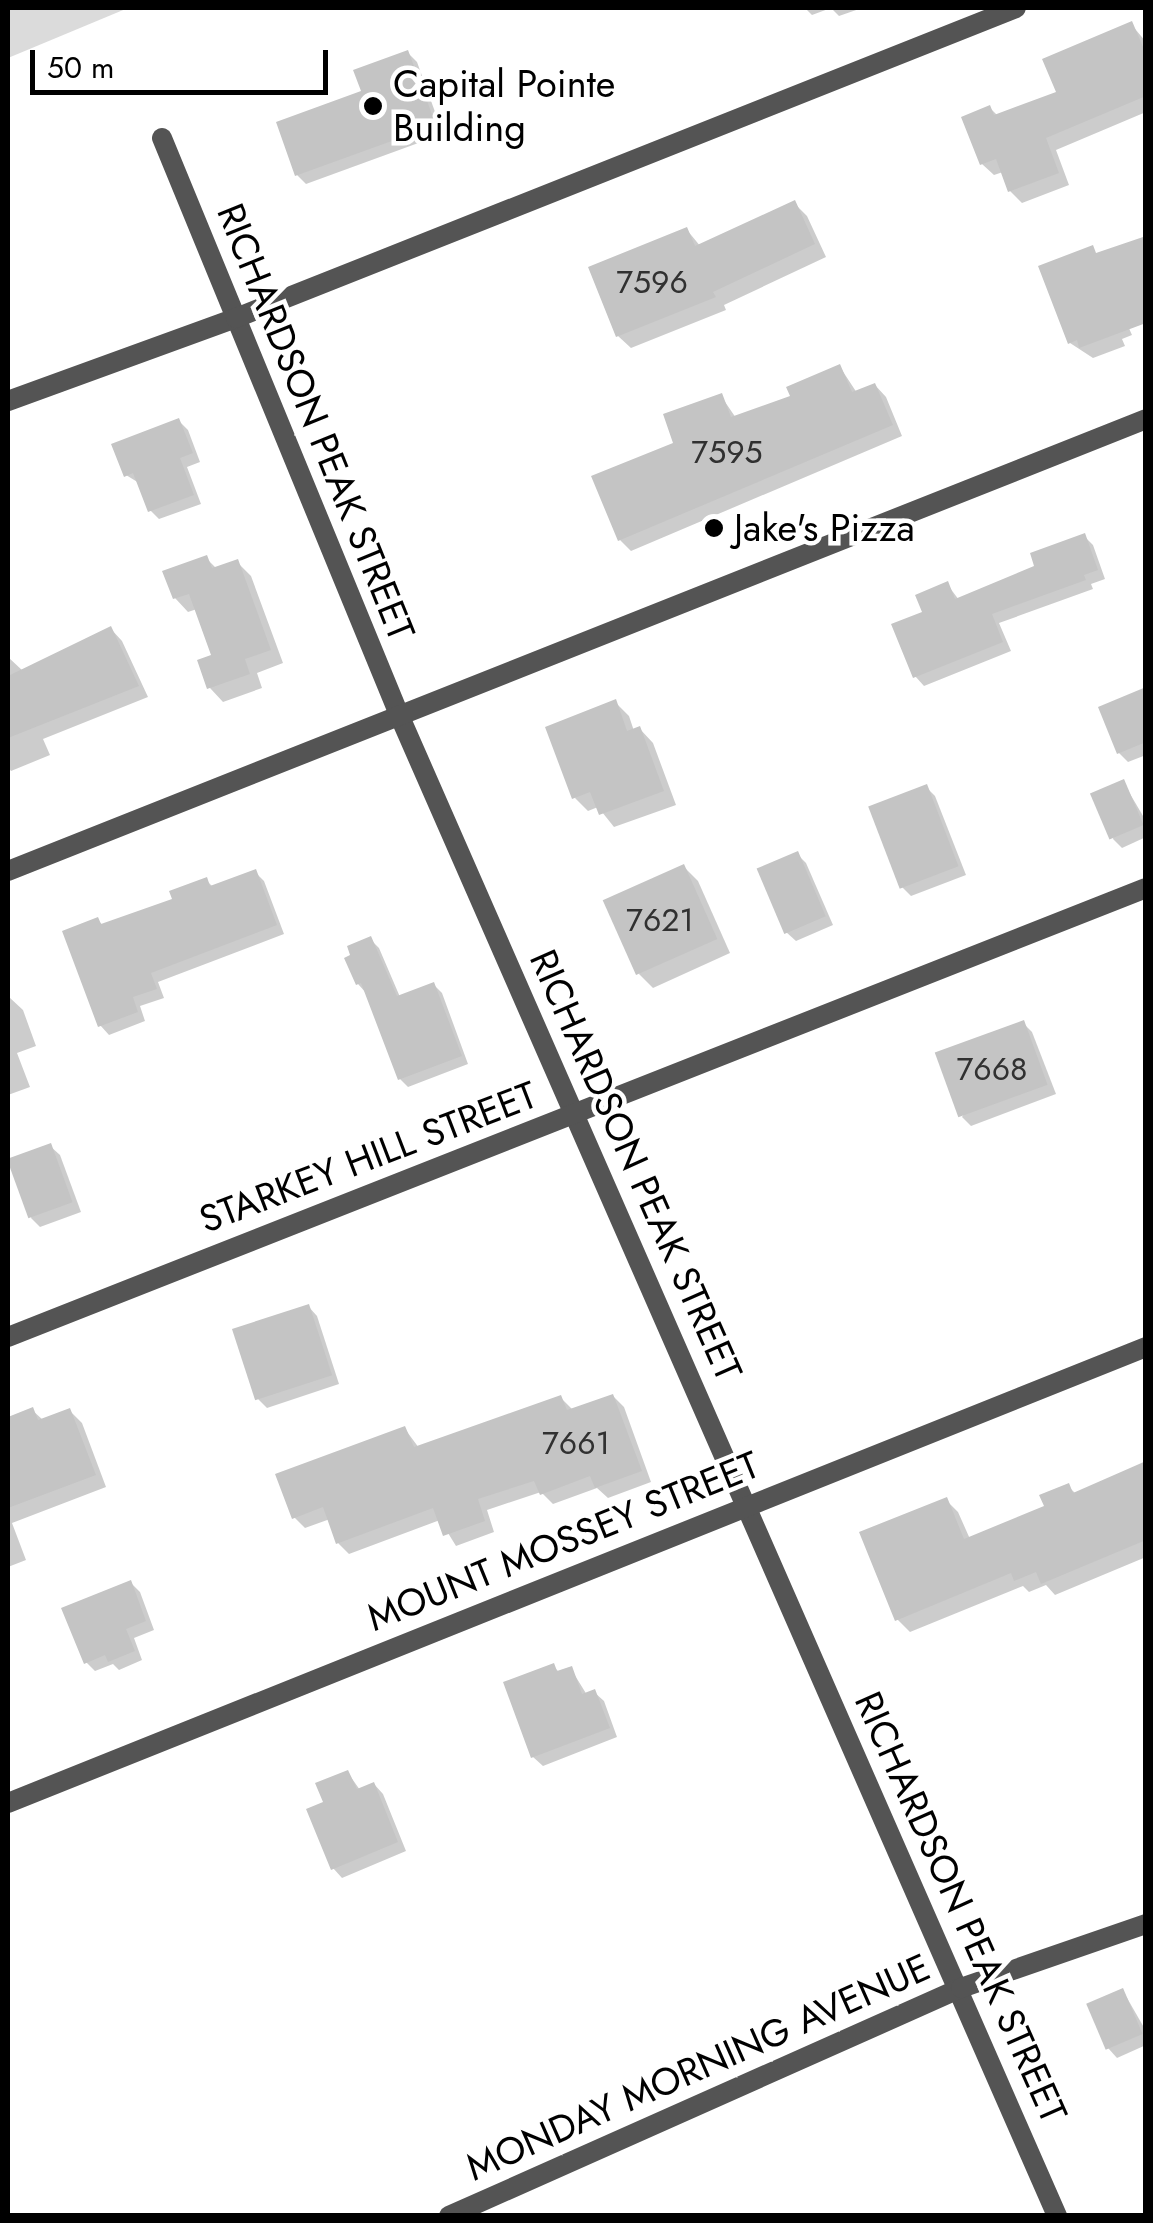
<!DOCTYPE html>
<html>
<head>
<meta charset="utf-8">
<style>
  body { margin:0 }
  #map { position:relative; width:1153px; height:2223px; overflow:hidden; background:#fff; font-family:Jost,sans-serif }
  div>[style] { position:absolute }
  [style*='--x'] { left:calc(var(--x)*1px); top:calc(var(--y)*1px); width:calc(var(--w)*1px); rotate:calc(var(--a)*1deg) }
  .green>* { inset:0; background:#dbdbdb }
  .shadow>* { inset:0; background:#0003 }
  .building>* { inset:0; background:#c4c4c4; transform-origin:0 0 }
  .street>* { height:20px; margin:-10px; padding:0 10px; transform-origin:10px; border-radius:10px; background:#545454 }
  .dots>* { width:28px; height:28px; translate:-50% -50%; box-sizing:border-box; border:5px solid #fff; border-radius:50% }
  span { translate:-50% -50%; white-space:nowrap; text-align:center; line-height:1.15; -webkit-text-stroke:9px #fff; paint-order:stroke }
  .number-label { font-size:32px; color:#313131 }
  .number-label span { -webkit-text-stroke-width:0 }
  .poi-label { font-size:38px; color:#000 }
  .left { translate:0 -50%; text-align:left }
  .street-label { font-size:38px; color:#000 }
  .frame { position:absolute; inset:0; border:10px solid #000; pointer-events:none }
  .scale { position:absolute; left:30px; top:50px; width:298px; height:45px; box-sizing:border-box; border:5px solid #000; border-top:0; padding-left:12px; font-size:30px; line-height:35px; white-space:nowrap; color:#000; -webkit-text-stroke:8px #fff; paint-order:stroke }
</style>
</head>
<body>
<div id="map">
  <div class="green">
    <div style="clip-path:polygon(8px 8px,128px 8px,8px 58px)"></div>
  </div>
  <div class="shadow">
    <div style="clip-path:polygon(805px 8px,862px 8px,839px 16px,831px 8px,812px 15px)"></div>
    <div style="clip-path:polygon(1131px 24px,1146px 42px,1146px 112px,1056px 150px,1069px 185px,1022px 203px,1010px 191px,1003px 172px,994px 175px,982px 164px,990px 108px,998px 116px,1059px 94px)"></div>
    <div style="clip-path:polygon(408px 53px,417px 62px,443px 134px,306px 184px,297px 175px,364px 92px)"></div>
    <div style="clip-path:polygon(794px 203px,807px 216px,826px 257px,724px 305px,726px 310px,631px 348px,618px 336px,687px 230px,701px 247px)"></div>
    <div style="clip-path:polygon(1093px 248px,1132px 335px,1122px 339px,1125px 346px,1093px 358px,1070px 343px)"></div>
    <div style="clip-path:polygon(840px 367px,857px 393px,875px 385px,886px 397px,902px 436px,631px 551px,620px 540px,677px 444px,721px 396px,736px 418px,793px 397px)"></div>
    <div style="clip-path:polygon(179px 421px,188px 430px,200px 462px,187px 467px,201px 504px,159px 519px,150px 510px,139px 483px,126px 475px)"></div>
    <div style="clip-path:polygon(1084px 536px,1093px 545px,1105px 579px,1091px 584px,1093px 589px,999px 623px,1011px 651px,924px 686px,915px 676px,925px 614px,947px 584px,959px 600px,1038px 567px)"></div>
    <div style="clip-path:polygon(206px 558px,217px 569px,237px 562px,251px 576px,283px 663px,257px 673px,262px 688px,223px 702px,210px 688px,214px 657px,197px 609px,188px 612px,175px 598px)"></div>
    <div style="clip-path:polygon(111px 629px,122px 641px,148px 697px,43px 739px,50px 755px,11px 771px,8px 767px,8px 657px,23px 671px)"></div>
    <div style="clip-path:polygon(1146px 691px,1146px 755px,1128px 762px,1119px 753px)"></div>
    <div style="clip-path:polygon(615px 702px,629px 716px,634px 731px,640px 729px,653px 743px,676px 805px,614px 827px,598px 807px,588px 811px,575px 798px)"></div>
    <div style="clip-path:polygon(1123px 782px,1146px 821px,1146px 837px,1122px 848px,1113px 839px)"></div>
    <div style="clip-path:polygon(926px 787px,935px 796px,966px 875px,911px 896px,902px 887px)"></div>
    <div style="clip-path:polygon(797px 854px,806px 863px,833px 925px,796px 941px,786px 932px)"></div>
    <div style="clip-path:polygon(684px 867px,698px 881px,730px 953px,653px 988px,639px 974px)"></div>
    <div style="clip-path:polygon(255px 872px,264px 881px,284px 934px,158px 982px,164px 998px,140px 1006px,145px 1021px,109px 1035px,100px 1025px,97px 920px,104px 926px,175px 900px,206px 880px,213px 887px)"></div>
    <div style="clip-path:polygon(370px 939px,379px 948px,400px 997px,434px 985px,442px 993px,468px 1064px,408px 1087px,400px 1079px,367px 994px,358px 984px)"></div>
    <div style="clip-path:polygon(9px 997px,23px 1010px,36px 1046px,17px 1053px,30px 1087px,8px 1095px)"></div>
    <div style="clip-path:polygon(1023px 1023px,1032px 1032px,1056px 1094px,971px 1126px,962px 1117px)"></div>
    <div style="clip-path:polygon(50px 1146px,60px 1155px,81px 1212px,40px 1227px,31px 1218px)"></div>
    <div style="clip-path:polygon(308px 1306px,317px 1316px,339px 1384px,267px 1408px,258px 1399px)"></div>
    <div style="clip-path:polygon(613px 1396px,624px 1407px,651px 1482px,608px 1498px,597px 1488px,553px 1504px,541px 1492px,487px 1510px,494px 1532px,456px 1546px,440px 1520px,349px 1554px,338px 1543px,330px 1519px,305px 1528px,294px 1517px,405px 1429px,419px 1448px,561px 1398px,572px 1409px)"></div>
    <div style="clip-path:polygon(32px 1410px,43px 1420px,70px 1411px,82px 1423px,106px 1487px,12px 1523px,26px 1560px,8px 1567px,8px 1453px,12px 1451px,8px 1420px)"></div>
    <div style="clip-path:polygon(1146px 1463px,1146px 1557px,1055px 1595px,1046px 1585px,1029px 1592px,1023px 1586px,910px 1632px,897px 1619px,946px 1500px,958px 1512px,970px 1539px,1047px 1507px,1068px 1486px,1077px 1495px)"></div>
    <div style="clip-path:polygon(131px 1583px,140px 1592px,154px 1630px,134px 1638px,142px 1660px,119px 1670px,113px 1664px,95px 1671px,86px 1662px)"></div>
    <div style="clip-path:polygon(553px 1666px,560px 1673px,571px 1669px,587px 1695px,594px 1692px,604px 1701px,617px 1737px,543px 1766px,533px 1757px)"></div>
    <div style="clip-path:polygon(348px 1773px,360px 1790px,374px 1784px,383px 1794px,406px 1851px,342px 1878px,333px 1868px,326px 1804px)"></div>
    <div style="clip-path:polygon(1123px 1991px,1146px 2031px,1146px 2045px,1117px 2058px,1108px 2048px)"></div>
  </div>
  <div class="building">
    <div style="clip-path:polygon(1132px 21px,1146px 54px,1146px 96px,1046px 138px,1059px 173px,1008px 192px,996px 159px,980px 165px,961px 117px,990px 105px,994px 115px,1056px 92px,1042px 59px)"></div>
    <div style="clip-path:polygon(408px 50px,436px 125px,295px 176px,276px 122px,361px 91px,353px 70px)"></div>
    <div style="clip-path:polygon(795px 200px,815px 244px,713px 292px,716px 297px,616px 337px,588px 267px,687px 227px,695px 246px)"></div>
    <div style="clip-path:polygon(1146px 236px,1146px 323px,1079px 348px,1077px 340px,1068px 344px,1038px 266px,1093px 245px,1096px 253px)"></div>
    <div style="clip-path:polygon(840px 364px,852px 392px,875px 383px,893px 425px,618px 541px,591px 476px,673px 443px,663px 414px,722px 393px,731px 417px,790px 396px,786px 387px)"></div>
    <div style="clip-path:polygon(179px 418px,193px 453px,180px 458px,194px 495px,148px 512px,133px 473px,124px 477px,111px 444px)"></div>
    <div style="clip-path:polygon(1085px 533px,1098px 570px,1084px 575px,1086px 580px,992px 614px,1003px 642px,913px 678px,891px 624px,922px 612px,915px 595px,948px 581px,955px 599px,1034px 566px,1030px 553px)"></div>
    <div style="clip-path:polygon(207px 555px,212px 568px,238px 559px,271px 650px,245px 659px,250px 674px,207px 689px,197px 660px,211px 655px,189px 594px,173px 599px,162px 571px)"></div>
    <div style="clip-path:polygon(111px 626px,139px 686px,8px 738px,8px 676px)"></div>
    <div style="clip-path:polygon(1146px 687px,1146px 742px,1117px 754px,1098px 707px)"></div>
    <div style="clip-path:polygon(616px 699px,627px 731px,640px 726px,664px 791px,599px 815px,590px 792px,572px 799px,545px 727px)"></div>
    <div style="left:1124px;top:779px;width:50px;height:37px;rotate:67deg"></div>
    <div style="left:927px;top:784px;width:88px;height:63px;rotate:69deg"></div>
    <div style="left:798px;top:851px;width:71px;height:45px;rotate:67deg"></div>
    <div style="left:684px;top:864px;width:82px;height:89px;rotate:66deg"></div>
    <div style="clip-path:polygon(256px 869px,277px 925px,151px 973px,157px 989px,133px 997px,138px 1012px,98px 1027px,62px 931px,98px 917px,101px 924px,172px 899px,169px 891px,207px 877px,210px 886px)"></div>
    <div style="clip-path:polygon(371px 936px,397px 996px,434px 982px,462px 1056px,398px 1080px,361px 983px,356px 985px,344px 958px,350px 955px,347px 946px)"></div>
    <div style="left:1024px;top:1020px;width:69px;height:95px;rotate:70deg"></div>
    <div style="left:51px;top:1143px;width:63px;height:47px;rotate:70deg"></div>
    <div style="left:309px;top:1304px;width:75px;height:81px;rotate:72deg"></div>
    <div style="clip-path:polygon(613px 1394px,642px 1471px,595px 1488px,590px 1476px,540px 1495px,534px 1481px,478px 1499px,485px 1521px,443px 1536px,433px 1508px,336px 1544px,323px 1507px,292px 1519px,275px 1474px,405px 1426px,414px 1447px,561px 1395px,567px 1410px)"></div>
    <div style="clip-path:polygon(33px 1407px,38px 1420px,70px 1408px,96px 1475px,8px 1508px,8px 1417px)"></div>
    <div style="clip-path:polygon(1146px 1461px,1146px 1540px,1041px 1584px,1036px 1572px,1014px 1581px,1011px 1573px,895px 1621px,859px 1532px,947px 1497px,964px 1539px,1044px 1506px,1039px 1495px,1069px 1483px,1073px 1493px)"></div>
    <div style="clip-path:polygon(131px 1580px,146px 1621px,126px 1629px,135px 1651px,108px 1662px,105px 1655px,84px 1664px,61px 1608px)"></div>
    <div style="clip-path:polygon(554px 1663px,557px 1671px,572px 1666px,582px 1694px,595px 1689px,610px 1728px,531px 1758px,503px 1682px)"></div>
    <div style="clip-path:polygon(348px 1770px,357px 1789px,374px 1782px,398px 1842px,331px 1870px,306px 1809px,323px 1802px,315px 1783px)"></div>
    <div style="left:1123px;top:1988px;width:50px;height:40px;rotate:67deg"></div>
  </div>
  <div class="street">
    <div style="--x:162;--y:138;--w:626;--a:67.65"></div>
    <div style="--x:400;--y:717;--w:1637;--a:66.33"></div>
    <div style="--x:8;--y:401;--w:243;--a:-20"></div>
    <div style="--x:236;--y:318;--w:839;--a:-21.67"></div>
    <div style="--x:8;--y:871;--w:1224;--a:-21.66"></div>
    <div style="--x:8;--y:1337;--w:1223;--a:-21.53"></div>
    <div style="--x:8;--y:1803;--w:1226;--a:-21.84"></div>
    <div style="--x:449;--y:2216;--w:560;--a:-24"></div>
    <div style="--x:961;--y:1988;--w:196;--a:-19.1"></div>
  </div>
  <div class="dots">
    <div style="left:373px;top:106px;background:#000"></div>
    <div style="left:714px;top:528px;background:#000"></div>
  </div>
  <div class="number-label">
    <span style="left:652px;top:282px">7596</span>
    <span style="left:727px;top:452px">7595</span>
    <span style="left:660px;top:920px">7621</span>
    <span style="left:992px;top:1069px">7668</span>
    <span style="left:576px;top:1443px">7661</span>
  </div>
  <div class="poi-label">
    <span class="left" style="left:393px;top:106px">Capital Pointe<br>Building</span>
    <span class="left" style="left:734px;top:528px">Jake's Pizza</span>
  </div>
  <div class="street-label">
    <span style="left:316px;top:422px;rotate:68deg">RICHARDSON PEAK STREET</span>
    <span style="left:368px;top:1157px;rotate:-21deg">STARKEY HILL STREET</span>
    <span style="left:636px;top:1165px;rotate:66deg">RICHARDSON PEAK STREET</span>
    <span style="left:563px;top:1541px;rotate:-22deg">MOUNT MOSSEY STREET</span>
    <span style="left:961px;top:1907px;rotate:66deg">RICHARDSON PEAK STREET</span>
    <span style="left:698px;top:2067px;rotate:-24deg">MONDAY MORNING AVENUE</span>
  </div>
  <div class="frame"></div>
  <div class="scale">50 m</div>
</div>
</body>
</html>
